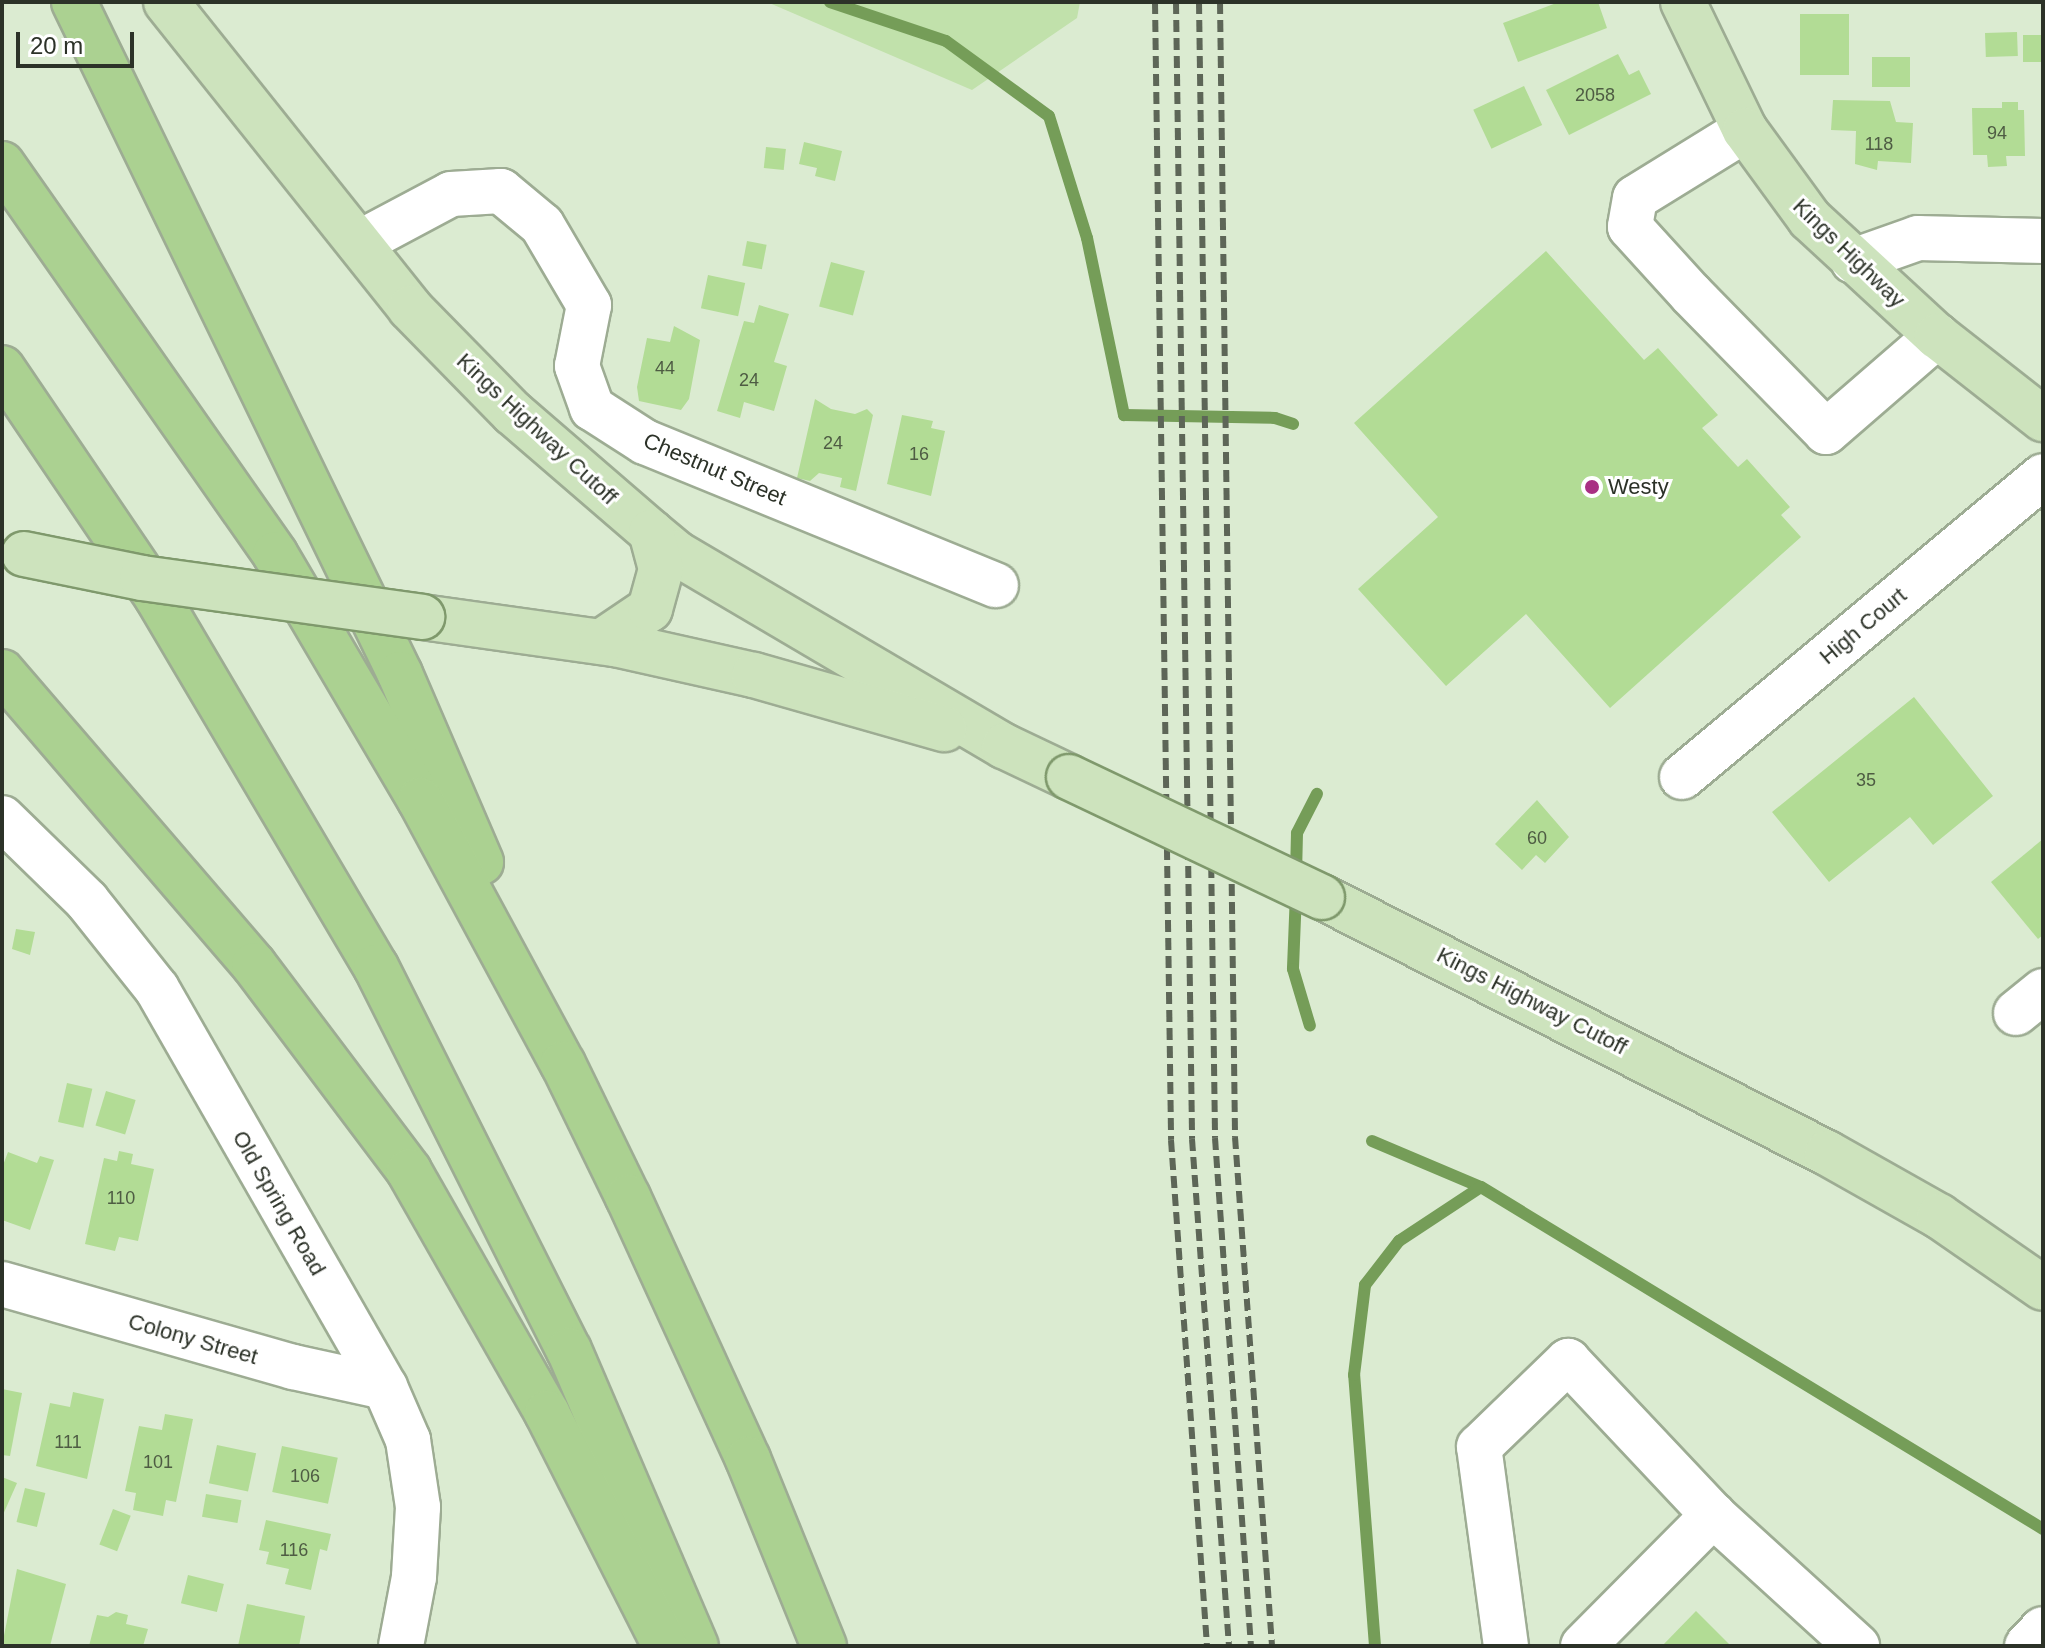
<!DOCTYPE html>
<html>
<head>
<meta charset="utf-8">
<style>
  body { margin:0 }
  #map { position:relative; width:2045px; height:1648px; overflow:hidden; background:#dbebd1; font-family:Arial,sans-serif }
  div>[style] { position:absolute }
  [style*='--x'] { left:calc(var(--x)*1px); top:calc(var(--y)*1px); width:calc(var(--w)*1px); rotate:calc(var(--a)*1deg) }
  .green>* { inset:0; background:#c1e1ab }
  .stream>* { height:12px; margin:-6px; padding:0 6px; transform-origin:6px; border-radius:6px; background:#759d58 }
  .building>* { inset:0; background:#b2dc95; transform-origin:0 0 }
  .roads { filter:drop-shadow(2px 0 #9dac93) drop-shadow(-2px 0 #9dac93) drop-shadow(0 2px #9dac93) drop-shadow(0 -2px #9dac93) }
  .minor>* { height:44px; margin:-22px; padding:0 22px; transform-origin:22px; border-radius:22px; background:#fff }
  .major>* { height:44px; margin:-22px; padding:0 22px; transform-origin:22px; border-radius:22px; background:#cde3bd }
  .highway>* { height:44px; margin:-22px; padding:0 22px; transform-origin:22px; border-radius:22px; background:#abd191 }
  .rail>* { height:6px; margin-top:-3px; transform-origin:0; background:repeating-linear-gradient(90deg,#5d6657 0 12px,transparent 0 18px) }
  .bridges { filter:drop-shadow(2px 0 #7f996c) drop-shadow(-2px 0 #7f996c) drop-shadow(0 2px #7f996c) drop-shadow(0 -2px #7f996c) }
  .major-bridge>* { height:44px; margin:-22px; padding:0 22px; transform-origin:22px; border-radius:22px; background:#cde3bd }
  .dots>* { width:22px; height:22px; translate:-50% -50%; box-sizing:border-box; border:4px solid #fff; border-radius:50% }
  span { translate:-50% -50%; white-space:nowrap; text-align:center; line-height:1.15; -webkit-text-stroke:6px #fff; paint-order:stroke }
  .number-label { font-size:18px; color:#4e5c43 }
  .number-label span { -webkit-text-stroke-width:0 }
  .street-label { font-size:22px; color:#2c3228 }
  .poi-label { font-size:22px; color:#2c3228 }
  .left { translate:0 -50%; text-align:left }
  .frame { position:absolute; inset:0; border:4px solid #2c3228; pointer-events:none }
  .scale { position:absolute; left:16px; top:32px; width:118px; height:36px; box-sizing:border-box; border:4px solid #2c3228; border-top:0; padding-left:10px; font-size:24px; line-height:28px; white-space:nowrap; color:#2c3228; -webkit-text-stroke:6px #fff; paint-order:stroke }
</style>
</head>
<body>
<div id="map">
  <div class="green">
    <div style="clip-path:polygon(767px 2px,1080px 2px,1077px 18px,972px 90px)"></div>
  </div>
  <div class="stream">
    <div style="--x:830;--y:2;--w:122;--a:18.6"></div>
    <div style="--x:946;--y:41;--w:127;--a:36.1"></div>
    <div style="--x:1049;--y:116;--w:128;--a:72.7"></div>
    <div style="--x:1087;--y:238;--w:181;--a:78.2"></div>
    <div style="--x:1124;--y:415;--w:151;--a:1.1"></div>
    <div style="--x:1275;--y:418;--w:19;--a:18"></div>
    <div style="--x:1296;--y:874;--w:41;--a:-88.6"></div>
    <div style="--x:1297;--y:833;--w:44;--a:-62.9"></div>
    <div style="--x:1296;--y:893;--w:76;--a:92.3"></div>
    <div style="--x:1293;--y:969;--w:59;--a:73.4"></div>
    <div style="--x:1372;--y:1141;--w:118;--a:22.9"></div>
    <div style="--x:1481;--y:1187;--w:658;--a:31.32"></div>
    <div style="--x:1375;--y:1646;--w:272;--a:-94.4"></div>
    <div style="--x:1354;--y:1375;--w:91;--a:-83"></div>
    <div style="--x:1365;--y:1285;--w:56;--a:-52.3"></div>
    <div style="--x:1399;--y:1241;--w:98;--a:-33.4"></div>
  </div>
  <div class="building">
    <div style="clip-path:polygon(1559px 2px,1598px 2px,1607px 28px,1518px 62px,1503px 23px)"></div>
    <div style="left:1800px;top:14px;width:49px;height:61px"></div>
    <div style="left:2017px;top:32px;width:24px;height:32px;rotate:88deg"></div>
    <div style="left:2043px;top:35px;width:27px;height:20px;rotate:90deg"></div>
    <div style="clip-path:polygon(1618px 54px,1629px 75px,1639px 70px,1651px 94px,1569px 135px,1546px 90px)"></div>
    <div style="left:1872px;top:57px;width:38px;height:30px"></div>
    <div style="left:1524px;top:86px;width:43px;height:56px;rotate:65deg"></div>
    <div style="clip-path:polygon(1833px 100px,1890px 101px,1896px 122px,1913px 123px,1911px 163px,1878px 161px,1877px 170px,1855px 164px,1856px 131px,1831px 130px)"></div>
    <div style="clip-path:polygon(2002px 102px,2018px 102px,2018px 110px,2024px 110px,2025px 156px,2006px 156px,2007px 166px,1988px 167px,1987px 155px,1973px 155px,1972px 108px,2002px 108px)"></div>
    <div style="clip-path:polygon(804px 142px,842px 151px,835px 181px,815px 176px,817px 168px,799px 164px)"></div>
    <div style="left:766px;top:147px;width:20px;height:21px;rotate:6deg"></div>
    <div style="left:747px;top:241px;width:20px;height:25px;rotate:11deg"></div>
    <div style="clip-path:polygon(1546px 251px,1644px 360px,1658px 348px,1718px 415px,1702px 428px,1738px 467px,1747px 459px,1790px 507px,1781px 515px,1801px 537px,1610px 708px,1526px 614px,1446px 686px,1358px 589px,1438px 517px,1354px 423px)"></div>
    <div style="left:831px;top:262px;width:35px;height:46px;rotate:15deg"></div>
    <div style="left:708px;top:275px;width:38px;height:34px;rotate:12deg"></div>
    <div style="clip-path:polygon(759px 305px,789px 314px,774px 362px,787px 366px,774px 411px,744px 402px,740px 418px,717px 411px,744px 321px,754px 323px)"></div>
    <div style="clip-path:polygon(674px 326px,700px 340px,689px 399px,681px 410px,639px 401px,637px 387px,647px 338px,670px 342px)"></div>
    <div style="clip-path:polygon(815px 399px,831px 409px,855px 414px,867px 409px,873px 415px,856px 491px,840px 487px,842px 478px,819px 473px,810px 481px,797px 478px)"></div>
    <div style="clip-path:polygon(902px 415px,933px 421px,931px 428px,945px 431px,931px 496px,887px 484px)"></div>
    <div style="clip-path:polygon(1914px 697px,1993px 796px,1933px 845px,1910px 817px,1829px 882px,1772px 812px)"></div>
    <div style="clip-path:polygon(1537px 800px,1569px 837px,1545px 863px,1536px 855px,1522px 870px,1495px 844px)"></div>
    <div style="clip-path:polygon(2043px 839px,2043px 935px,2038px 939px,1991px 882px)"></div>
    <div style="clip-path:polygon(16px 929px,35px 932px,30px 955px,12px 949px)"></div>
    <div style="left:67px;top:1083px;width:26px;height:40px;rotate:13deg"></div>
    <div style="left:106px;top:1091px;width:31px;height:36px;rotate:17deg"></div>
    <div style="clip-path:polygon(119px 1151px,133px 1154px,131px 1164px,154px 1169px,138px 1241px,119px 1237px,115px 1251px,85px 1244px,104px 1158px,117px 1161px)"></div>
    <div style="clip-path:polygon(8px 1152px,37px 1163px,40px 1156px,54px 1160px,30px 1230px,2px 1220px,2px 1168px)"></div>
    <div style="clip-path:polygon(2px 1389px,22px 1393px,10px 1456px,2px 1455px)"></div>
    <div style="clip-path:polygon(73px 1392px,104px 1399px,87px 1479px,36px 1466px,50px 1403px,70px 1407px)"></div>
    <div style="clip-path:polygon(165px 1414px,193px 1419px,176px 1502px,166px 1500px,163px 1516px,133px 1510px,136px 1493px,125px 1491px,139px 1426px,162px 1430px)"></div>
    <div style="left:217px;top:1445px;width:40px;height:39px;rotate:12deg"></div>
    <div style="left:282px;top:1446px;width:57px;height:47px;rotate:12deg"></div>
    <div style="clip-path:polygon(2px 1477px,17px 1483px,2px 1517px)"></div>
    <div style="left:25px;top:1488px;width:21px;height:35px;rotate:14deg"></div>
    <div style="left:206px;top:1494px;width:36px;height:23px;rotate:10deg"></div>
    <div style="left:113px;top:1509px;width:19px;height:38px;rotate:21deg"></div>
    <div style="clip-path:polygon(266px 1520px,331px 1534px,327px 1551px,320px 1549px,311px 1590px,285px 1584px,289px 1569px,266px 1564px,269px 1552px,259px 1550px)"></div>
    <div style="clip-path:polygon(17px 1569px,66px 1584px,50px 1646px,2px 1646px)"></div>
    <div style="left:188px;top:1575px;width:37px;height:29px;rotate:14deg"></div>
    <div style="clip-path:polygon(247px 1604px,305px 1616px,299px 1646px,238px 1646px)"></div>
    <div style="clip-path:polygon(1696px 1611px,1731px 1646px,1662px 1646px)"></div>
    <div style="clip-path:polygon(116px 1612px,128px 1615px,126px 1624px,148px 1629px,143px 1646px,89px 1646px,97px 1615px,108px 1617px)"></div>
  </div>
  <div class="roads">
    <div class="minor">
      <div style="--x:1745;--y:130;--w:129;--a:148.3"></div>
      <div style="--x:1635;--y:198;--w:29;--a:100"></div>
      <div style="--x:1630;--y:227;--w:91;--a:47.7"></div>
      <div style="--x:1691;--y:294;--w:193;--a:45.6"></div>
      <div style="--x:1826;--y:432;--w:147;--a:-40.9"></div>
      <div style="--x:359;--y:243;--w:104;--a:-28"></div>
      <div style="--x:451;--y:194;--w:50;--a:-3.4"></div>
      <div style="--x:501;--y:191;--w:53;--a:39.7"></div>
      <div style="--x:542;--y:225;--w:93;--a:59.6"></div>
      <div style="--x:589;--y:305;--w:62;--a:101.1"></div>
      <div style="--x:577;--y:366;--w:45;--a:70.3"></div>
      <div style="--x:592;--y:408;--w:63;--a:32.7"></div>
      <div style="--x:645;--y:442;--w:379;--a:22.2"></div>
      <div style="--x:1853;--y:261;--w:69;--a:-19.5"></div>
      <div style="--x:1918;--y:238;--w:125;--a:1.4"></div>
      <div style="--x:1682;--y:777;--w:470;--a:-39.8"></div>
      <div style="--x:2;--y:818;--w:119;--a:44.3"></div>
      <div style="--x:87;--y:901;--w:112;--a:51.5"></div>
      <div style="--x:157;--y:989;--w:459;--a:60.2"></div>
      <div style="--x:385;--y:1387;--w:58;--a:66.5"></div>
      <div style="--x:408;--y:1440;--w:68;--a:81.5"></div>
      <div style="--x:418;--y:1507;--w:70;--a:93.3"></div>
      <div style="--x:414;--y:1577;--w:70;--a:100.7"></div>
      <div style="--x:2016;--y:1013;--w:35;--a:-39"></div>
      <div style="--x:2;--y:1284;--w:303;--a:15.9"></div>
      <div style="--x:293;--y:1367;--w:94;--a:12.3"></div>
      <div style="--x:1506;--y:1646;--w:201;--a:-97.7"></div>
      <div style="--x:1479;--y:1447;--w:124;--a:-44"></div>
      <div style="--x:1568;--y:1361;--w:212;--a:46.7"></div>
      <div style="--x:1713;--y:1515;--w:195;--a:42.3"></div>
      <div style="--x:1583;--y:1646;--w:185;--a:-45.2"></div>
      <div style="--x:2027;--y:1646;--w:23;--a:-47"></div>
    </div>
    <div class="major">
      <div style="--x:166;--y:2;--w:391;--a:51.4"></div>
      <div style="--x:410;--y:308;--w:147;--a:45.6"></div>
      <div style="--x:513;--y:413;--w:182;--a:40.8"></div>
      <div style="--x:651;--y:532;--w:33;--a:40"></div>
      <div style="--x:676;--y:553;--w:381;--a:30.5"></div>
      <div style="--x:1004;--y:746;--w:72;--a:25.5"></div>
      <div style="--x:1683;--y:2;--w:142;--a:64.2"></div>
      <div style="--x:1745;--y:130;--w:110;--a:53.9"></div>
      <div style="--x:1810;--y:219;--w:173;--a:42.7"></div>
      <div style="--x:1937;--y:336;--w:135;--a:38.1"></div>
      <div style="--x:422;--y:617;--w:195;--a:8"></div>
      <div style="--x:615;--y:644;--w:142;--a:12.6"></div>
      <div style="--x:754;--y:675;--w:198;--a:15.9"></div>
      <div style="--x:601;--y:642;--w:59;--a:-34"></div>
      <div style="--x:650;--y:609;--w:41;--a:-74.6"></div>
      <div style="--x:661;--y:569;--w:38;--a:-105"></div>
      <div style="--x:1322;--y:897;--w:566;--a:26.88"></div>
      <div style="--x:1827;--y:1153;--w:129;--a:29.4"></div>
      <div style="--x:1939;--y:1216;--w:126;--a:34.7"></div>
    </div>
    <div class="highway">
      <div style="--x:74;--y:2;--w:747;--a:64.12"></div>
      <div style="--x:400;--y:674;--w:205;--a:66.7"></div>
      <div style="--x:2;--y:164;--w:476;--a:55"></div>
      <div style="--x:275;--y:554;--w:286;--a:59.5"></div>
      <div style="--x:420;--y:800;--w:300;--a:61.6"></div>
      <div style="--x:563;--y:1064;--w:148;--a:64"></div>
      <div style="--x:628;--y:1197;--w:288;--a:65.4"></div>
      <div style="--x:748;--y:1459;--w:202;--a:67.9"></div>
      <div style="--x:2;--y:368;--w:277;--a:55.9"></div>
      <div style="--x:157;--y:597;--w:430;--a:59.4"></div>
      <div style="--x:376;--y:967;--w:429;--a:63.3"></div>
      <div style="--x:569;--y:1350;--w:322;--a:66.8"></div>
      <div style="--x:2;--y:672;--w:386;--a:49.3"></div>
      <div style="--x:254;--y:965;--w:258;--a:53"></div>
      <div style="--x:409;--y:1171;--w:279;--a:60.3"></div>
      <div style="--x:547;--y:1413;--w:261;--a:63.1"></div>
    </div>
  </div>
  <div class="rail">
    <div style="--x:1155;--y:2;--w:1138;--a:89.19"></div>
    <div style="--x:1171;--y:1140;--w:507;--a:85.93"></div>
    <div style="--x:1176;--y:2;--w:1137;--a:89.19"></div>
    <div style="--x:1192;--y:1139;--w:508;--a:85.83"></div>
    <div style="--x:1199;--y:2;--w:1136;--a:89.19"></div>
    <div style="--x:1215;--y:1138;--w:509;--a:85.95"></div>
    <div style="--x:1220;--y:2;--w:1135;--a:89.24"></div>
    <div style="--x:1235;--y:1137;--w:510;--a:85.84"></div>
  </div>
  <div class="bridges">
    <div class="major-bridge">
      <div style="--x:24;--y:554;--w:120;--a:11.5"></div>
      <div style="--x:142;--y:578;--w:283;--a:7.9"></div>
      <div style="--x:1069;--y:777;--w:280;--a:25.4"></div>
    </div>
  </div>
  <div class="dots">
    <div style="left:1592px;top:487px;background:#a92f83"></div>
  </div>
  <div class="number-label">
    <span style="left:1595px;top:95px">2058</span>
    <span style="left:1997px;top:133px">94</span>
    <span style="left:1879px;top:144px">118</span>
    <span style="left:665px;top:368px">44</span>
    <span style="left:749px;top:380px">24</span>
    <span style="left:833px;top:443px">24</span>
    <span style="left:919px;top:454px">16</span>
    <span style="left:1866px;top:780px">35</span>
    <span style="left:1537px;top:838px">60</span>
    <span style="left:121px;top:1198px">110</span>
    <span style="left:68px;top:1442px">111</span>
    <span style="left:158px;top:1462px">101</span>
    <span style="left:305px;top:1476px">106</span>
    <span style="left:294px;top:1550px">116</span>
  </div>
  <div class="street-label">
    <span style="left:1849px;top:253px;rotate:44deg">Kings Highway</span>
    <span style="left:537px;top:429px;rotate:43deg">Kings Highway Cutoff</span>
    <span style="left:715px;top:469px;rotate:23deg">Chestnut Street</span>
    <span style="left:1863px;top:626px;rotate:-40deg">High Court</span>
    <span style="left:1532px;top:1001px;rotate:27deg">Kings Highway Cutoff</span>
    <span style="left:279px;top:1203px;rotate:60deg">Old Spring Road</span>
    <span style="left:193px;top:1339px;rotate:16deg">Colony Street</span>
  </div>
  <div class="poi-label">
    <span class="left" style="left:1608px;top:487px">Westy</span>
  </div>
  <div class="frame"></div>
  <div class="scale">20 m</div>
</div>
</body>
</html>
